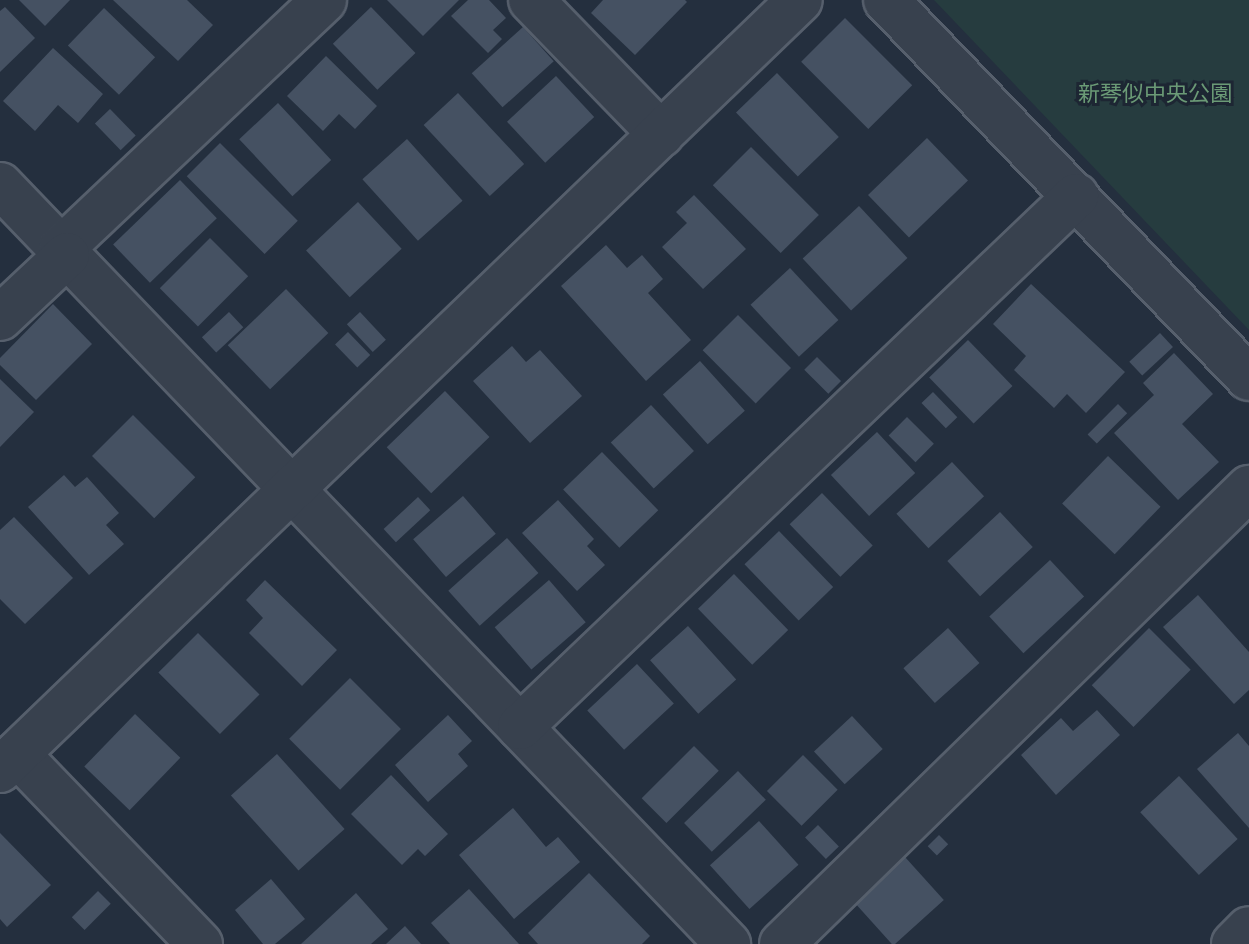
<!DOCTYPE html>
<html>
<head>
<meta charset="utf-8">
<style>
  body { margin:0 }
  #map { position:relative; width:1249px; height:944px; overflow:hidden; background:#242f3e; font-family:Signika,"Noto Sans JP",sans-serif }
  div>[style] { position:absolute }
  [style*='--x'] { left:calc(var(--x)*1px); top:calc(var(--y)*1px); width:calc(var(--w)*1px); rotate:calc(var(--a)*1deg) }
  .green>* { inset:0; background:#263c3f }
  .building>* { inset:0; background:#455162; transform-origin:0 0 }
  .roads { filter:drop-shadow(2px 0 #565f6c) drop-shadow(-2px 0 #565f6c) drop-shadow(0 2px #565f6c) drop-shadow(0 -2px #565f6c) }
  .minor>* { height:44px; margin:-22px; padding:0 22px; transform-origin:22px; border-radius:22px; background:#38414e }
  span { translate:-50% -50%; white-space:nowrap; text-align:center; line-height:1.15; -webkit-text-stroke:6px #1d2633; paint-order:stroke }
  .park-label { font-size:22px; color:#6b9a76 }
</style>
</head>
<body>
<div id="map">
  <div class="green">
    <div style="clip-path:polygon(934px 0,1249px 0,1249px 330px)"></div>
  </div>
  <div class="building">
    <div style="clip-path:polygon(19px 0,70px 0,45px 26px)"></div>
    <div style="clip-path:polygon(113px 0,187px 0,213px 25px,178px 61px)"></div>
    <div style="clip-path:polygon(387px 0,459px 0,423px 36px)"></div>
    <div style="clip-path:polygon(468px 0,489px 0,506px 18px,493px 30px,502px 39px,488px 53px,451px 16px)"></div>
    <div style="clip-path:polygon(603px 0,685px 0,687px 2px,635px 55px,591px 13px)"></div>
    <div style="clip-path:polygon(5px 7px,35px 38px,0 72px,0 11px)"></div>
    <div style="left:371px;top:7px;width:64px;height:53px;rotate:46deg"></div>
    <div style="left:104px;top:8px;width:71px;height:52px;rotate:44deg"></div>
    <div style="left:845px;top:18px;width:95px;height:62px;rotate:45deg"></div>
    <div style="left:523px;top:27px;width:46px;height:69px;rotate:48deg"></div>
    <div style="clip-path:polygon(53px 48px,103px 94px,78px 123px,58px 105px,35px 131px,3px 101px)"></div>
    <div style="clip-path:polygon(326px 56px,377px 106px,355px 129px,339px 114px,323px 131px,287px 96px)"></div>
    <div style="left:777px;top:73px;width:89px;height:57px;rotate:46deg"></div>
    <div style="left:556px;top:76px;width:56px;height:67px;rotate:47deg"></div>
    <div style="left:458px;top:93px;width:97px;height:47px;rotate:47deg"></div>
    <div style="left:278px;top:103px;width:78px;height:53px;rotate:47deg"></div>
    <div style="left:110px;top:109px;width:37px;height:21px;rotate:46deg"></div>
    <div style="left:927px;top:138px;width:59px;height:82px;rotate:46deg"></div>
    <div style="left:407px;top:139px;width:83px;height:60px;rotate:48deg"></div>
    <div style="left:220px;top:143px;width:110px;height:47px;rotate:45deg"></div>
    <div style="left:751px;top:147px;width:96px;height:54px;rotate:45deg"></div>
    <div style="left:180px;top:180px;width:53px;height:93px;rotate:46deg"></div>
    <div style="clip-path:polygon(694px 195px,746px 249px,703px 289px,662px 247px,687px 223px,676px 212px)"></div>
    <div style="left:358px;top:202px;width:64px;height:71px;rotate:47deg"></div>
    <div style="left:859px;top:206px;width:71px;height:77px;rotate:47deg"></div>
    <div style="left:210px;top:238px;width:54px;height:71px;rotate:45deg"></div>
    <div style="clip-path:polygon(606px 245px,627px 268px,642px 255px,663px 279px,648px 293px,691px 340px,646px 381px,561px 286px)"></div>
    <div style="left:790px;top:268px;width:71px;height:54px;rotate:47deg"></div>
    <div style="clip-path:polygon(1031px 284px,1125px 372px,1086px 413px,1067px 394px,1054px 408px,1014px 370px,1026px 356px,993px 324px)"></div>
    <div style="left:286px;top:289px;width:61px;height:81px;rotate:46deg"></div>
    <div style="clip-path:polygon(53px 304px,92px 344px,36px 400px,0 365px,0 358px)"></div>
    <div style="left:229px;top:312px;width:21px;height:37px;rotate:47deg"></div>
    <div style="left:360px;top:312px;width:38px;height:18px;rotate:47deg"></div>
    <div style="left:738px;top:315px;width:75px;height:50px;rotate:45deg"></div>
    <div style="left:348px;top:332px;width:32px;height:18px;rotate:46deg"></div>
    <div style="left:1160px;top:333px;width:19px;height:42px;rotate:47deg"></div>
    <div style="left:968px;top:340px;width:64px;height:54px;rotate:46deg"></div>
    <div style="clip-path:polygon(512px 346px,526px 362px,540px 350px,582px 396px,530px 443px,473px 381px)"></div>
    <div style="clip-path:polygon(1174px 353px,1213px 394px,1182px 424px,1219px 462px,1178px 500px,1114px 433px,1154px 395px,1143px 383px)"></div>
    <div style="left:817px;top:357px;width:34px;height:18px;rotate:45deg"></div>
    <div style="left:700px;top:361px;width:67px;height:50px;rotate:48deg"></div>
    <div style="clip-path:polygon(0 379px,34px 412px,0 447px)"></div>
    <div style="left:445px;top:391px;width:64px;height:81px;rotate:46deg"></div>
    <div style="left:933px;top:392px;width:35px;height:16px;rotate:46deg"></div>
    <div style="left:1118px;top:404px;width:13px;height:43px;rotate:45deg"></div>
    <div style="left:651px;top:405px;width:63px;height:55px;rotate:47deg"></div>
    <div style="left:133px;top:415px;width:88px;height:58px;rotate:45deg"></div>
    <div style="left:907px;top:417px;width:38px;height:26px;rotate:45deg"></div>
    <div style="left:877px;top:432px;width:56px;height:63px;rotate:47deg"></div>
    <div style="left:602px;top:452px;width:81px;height:54px;rotate:46deg"></div>
    <div style="left:1108px;top:456px;width:73px;height:66px;rotate:44deg"></div>
    <div style="left:952px;top:462px;width:47px;height:76px;rotate:47deg"></div>
    <div style="clip-path:polygon(64px 475px,75px 487px,87px 477px,119px 513px,106px 525px,124px 544px,89px 575px,28px 507px)"></div>
    <div style="left:822px;top:493px;width:73px;height:45px;rotate:46deg"></div>
    <div style="left:463px;top:496px;width:50px;height:66px;rotate:49deg"></div>
    <div style="left:418px;top:497px;width:18px;height:47px;rotate:47deg"></div>
    <div style="clip-path:polygon(558px 500px,594px 539px,587px 546px,605px 565px,577px 591px,522px 533px)"></div>
    <div style="left:1000px;top:512px;width:48px;height:72px;rotate:47deg"></div>
    <div style="clip-path:polygon(14px 517px,73px 578px,25px 624px,0 599px,0 530px)"></div>
    <div style="left:779px;top:531px;width:78px;height:48px;rotate:46deg"></div>
    <div style="left:507px;top:538px;width:47px;height:79px;rotate:48deg"></div>
    <div style="left:1050px;top:560px;width:50px;height:83px;rotate:47deg"></div>
    <div style="left:734px;top:574px;width:78px;height:50px;rotate:46deg"></div>
    <div style="clip-path:polygon(265px 580px,337px 650px,302px 686px,249px 633px,263px 618px,246px 600px)"></div>
    <div style="left:549px;top:580px;width:56px;height:72px;rotate:49deg"></div>
    <div style="clip-path:polygon(1198px 595px,1249px 652px,1249px 690px,1234px 704px,1163px 627px)"></div>
    <div style="left:688px;top:626px;width:72px;height:51px;rotate:48deg"></div>
    <div style="left:948px;top:628px;width:47px;height:60px;rotate:48deg"></div>
    <div style="left:1149px;top:628px;width:59px;height:81px;rotate:45deg"></div>
    <div style="left:198px;top:633px;width:87px;height:56px;rotate:45deg"></div>
    <div style="left:637px;top:664px;width:54px;height:68px;rotate:47deg"></div>
    <div style="left:350px;top:678px;width:72px;height:86px;rotate:45deg"></div>
    <div style="clip-path:polygon(1097px 710px,1120px 735px,1056px 795px,1021px 755px,1061px 718px,1073px 731px)"></div>
    <div style="left:135px;top:714px;width:63px;height:73px;rotate:44deg"></div>
    <div style="clip-path:polygon(448px 715px,472px 741px,458px 754px,468px 766px,428px 802px,395px 765px)"></div>
    <div style="left:852px;top:716px;width:45px;height:52px;rotate:47deg"></div>
    <div style="clip-path:polygon(1238px 733px,1249px 746px,1249px 828px,1197px 769px)"></div>
    <div style="left:694px;top:746px;width:35px;height:74px;rotate:45deg"></div>
    <div style="left:277px;top:754px;width:101px;height:62px;rotate:48deg"></div>
    <div style="left:803px;top:755px;width:49px;height:51px;rotate:45deg"></div>
    <div style="left:738px;top:771px;width:40px;height:75px;rotate:46deg"></div>
    <div style="clip-path:polygon(391px 775px,448px 834px,425px 856px,418px 849px,402px 865px,351px 814px)"></div>
    <div style="left:1179px;top:776px;width:86px;height:53px;rotate:47deg"></div>
    <div style="clip-path:polygon(513px 808px,546px 847px,558px 837px,580px 862px,514px 919px,459px 855px)"></div>
    <div style="left:759px;top:821px;width:59px;height:66px;rotate:48deg"></div>
    <div style="left:818px;top:825px;width:30px;height:18px;rotate:46deg"></div>
    <div style="clip-path:polygon(0 833px,51px 885px,7px 927px,0 919px)"></div>
    <div style="left:939px;top:835px;width:13px;height:16px;rotate:45deg"></div>
    <div style="left:905px;top:857px;width:58px;height:68px;rotate:48deg"></div>
    <div style="clip-path:polygon(589px 873px,650px 936px,642px 944px,538px 944px,528px 933px)"></div>
    <div style="clip-path:polygon(271px 879px,305px 919px,275px 944px,263px 944px,235px 910px)"></div>
    <div style="clip-path:polygon(469px 889px,519px 944px,450px 944px,431px 923px)"></div>
    <div style="left:98px;top:891px;width:18px;height:37px;rotate:45deg"></div>
    <div style="clip-path:polygon(356px 893px,388px 929px,371px 944px,301px 944px)"></div>
    <div style="clip-path:polygon(405px 926px,421px 944px,386px 944px)"></div>
  </div>
  <div class="roads">
    <div class="minor">
      <div style="--x:531;--y:0;--w:187;--a:45.9"></div>
      <div style="--x:886;--y:0;--w:524;--a:46.16"></div>
      <div style="--x:0;--y:185;--w:1052;--a:46.19"></div>
      <div style="--x:61;--y:249;--w:362;--a:-43.4"></div>
      <div style="--x:0;--y:318;--w:92;--a:-43.2"></div>
      <div style="--x:520;--y:727;--w:769;--a:-43.68"></div>
      <div style="--x:17;--y:754;--w:264;--a:46.1"></div>
      <div style="--x:0;--y:770;--w:1110;--a:-43.91"></div>
      <div style="--x:782;--y:944;--w:653;--a:-44.32"></div>
      <div style="--x:1234;--y:944;--w:21;--a:-45"></div>
    </div>
  </div>
  <div class="park-label">
    <span style="left:1155px;top:94px">新琴似中央公園</span>
  </div>
</div>
</body>
</html>
